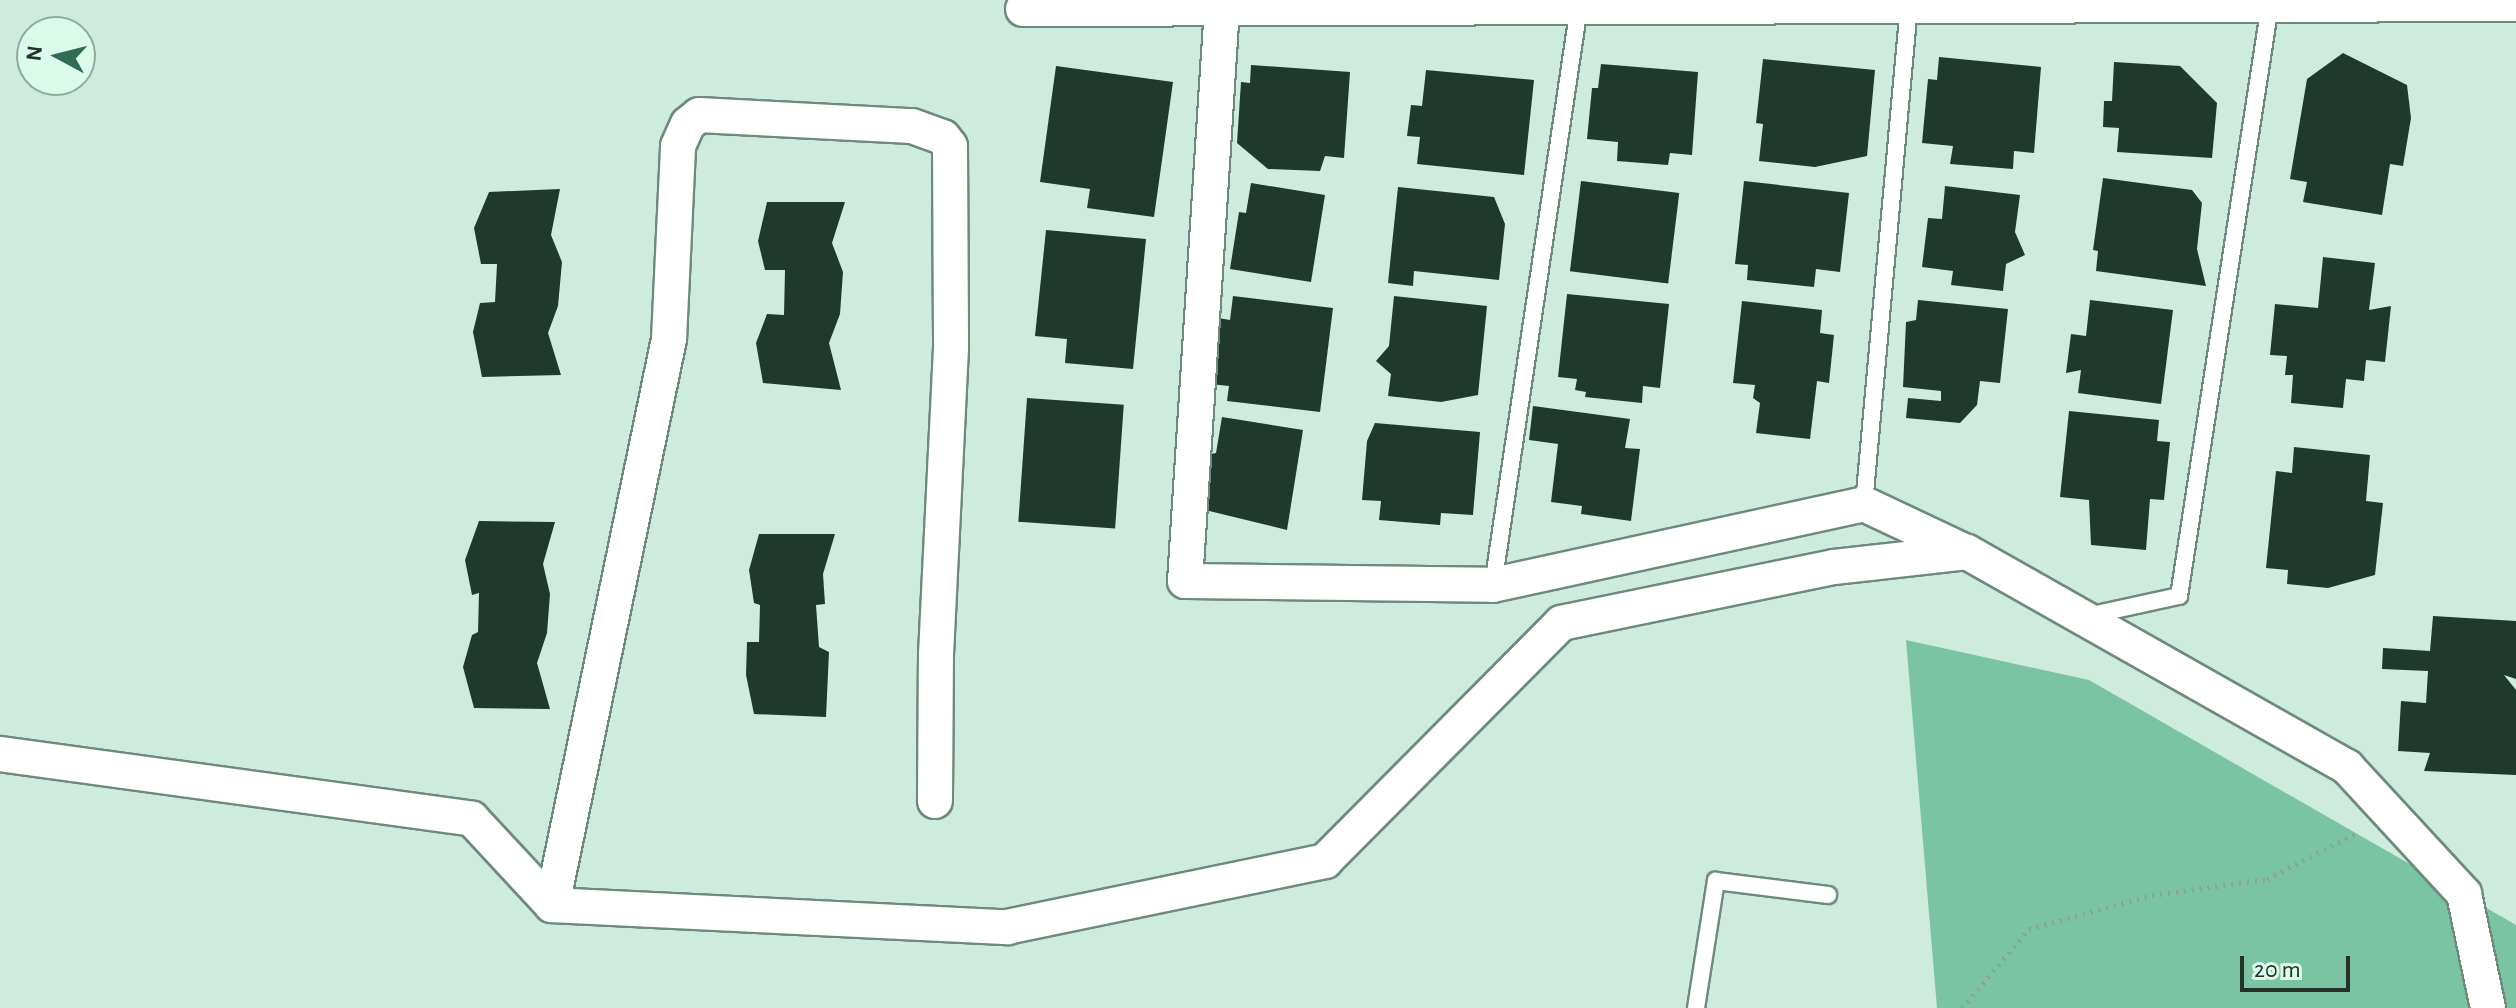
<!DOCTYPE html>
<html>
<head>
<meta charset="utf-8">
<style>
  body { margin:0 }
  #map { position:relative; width:2516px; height:1008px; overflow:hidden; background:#cdecdd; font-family:"Alegreya Sans",sans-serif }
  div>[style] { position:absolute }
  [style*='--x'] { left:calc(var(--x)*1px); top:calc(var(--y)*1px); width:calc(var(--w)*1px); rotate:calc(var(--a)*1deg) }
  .forest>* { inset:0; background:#7bc4a3 }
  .building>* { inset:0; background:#1f392d; transform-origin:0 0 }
  .path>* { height:5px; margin-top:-2.5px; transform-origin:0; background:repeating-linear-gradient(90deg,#8ba297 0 2px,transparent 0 8px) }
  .roads { filter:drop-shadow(2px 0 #6d8a7c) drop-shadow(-2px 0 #6d8a7c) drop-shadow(0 2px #6d8a7c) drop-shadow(0 -2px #6d8a7c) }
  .service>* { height:16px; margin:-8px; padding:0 8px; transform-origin:8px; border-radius:8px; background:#fff }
  .minor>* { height:34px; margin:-17px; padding:0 17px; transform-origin:17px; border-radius:17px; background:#fff }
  span { translate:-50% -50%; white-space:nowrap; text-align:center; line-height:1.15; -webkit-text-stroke:8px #dafaea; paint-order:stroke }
  .north { position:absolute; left:16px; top:16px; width:80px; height:80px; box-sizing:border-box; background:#dafaea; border:2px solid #92aa9e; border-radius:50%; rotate:277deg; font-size:22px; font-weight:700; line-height:32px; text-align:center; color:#25312b }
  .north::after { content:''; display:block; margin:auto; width:28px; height:36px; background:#326b53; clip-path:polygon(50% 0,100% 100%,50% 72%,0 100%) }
  .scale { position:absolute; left:2240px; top:956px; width:110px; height:36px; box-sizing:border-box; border:4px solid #25312b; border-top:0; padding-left:10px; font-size:24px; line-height:28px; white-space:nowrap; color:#25312b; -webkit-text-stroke:6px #dafaea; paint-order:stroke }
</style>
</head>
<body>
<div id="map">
  <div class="forest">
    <div style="clip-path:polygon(1906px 640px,2089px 680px,2516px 925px,2516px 1008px,1937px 1008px)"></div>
  </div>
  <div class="building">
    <div style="clip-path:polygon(2343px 53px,2407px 85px,2411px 118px,2403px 166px,2390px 164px,2382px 215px,2303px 202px,2307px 182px,2290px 179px,2307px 79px)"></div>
    <div style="clip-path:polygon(1939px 57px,2041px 67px,2034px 153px,2014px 151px,2013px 169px,1950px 164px,1953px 146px,1922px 143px,1928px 79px,1937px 80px)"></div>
    <div style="clip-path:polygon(1763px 59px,1875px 70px,1867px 156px,1815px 167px,1759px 161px,1763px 124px,1756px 123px)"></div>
    <div style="clip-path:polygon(2114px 62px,2180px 66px,2217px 103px,2212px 158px,2117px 152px,2119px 128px,2103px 127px,2104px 101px,2112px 101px)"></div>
    <div style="clip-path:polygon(1601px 64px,1698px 72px,1692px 155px,1670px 153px,1668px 165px,1617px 161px,1618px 142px,1587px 139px,1592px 88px,1598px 88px)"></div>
    <div style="clip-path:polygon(1251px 65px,1350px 72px,1344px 158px,1325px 156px,1320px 171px,1268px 169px,1237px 143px,1241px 82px,1250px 83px)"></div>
    <div style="clip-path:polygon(1056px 66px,1173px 82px,1154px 217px,1087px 208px,1090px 189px,1040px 182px)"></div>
    <div style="clip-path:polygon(1426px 70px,1534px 80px,1524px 175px,1417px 164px,1420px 137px,1407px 136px,1411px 105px,1422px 106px)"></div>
    <div style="clip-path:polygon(2103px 178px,2192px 190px,2202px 203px,2197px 249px,2206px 286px,2096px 271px,2098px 251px,2093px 250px)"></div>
    <div style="left:1581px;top:181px;width:99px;height:91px;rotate:7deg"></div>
    <div style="clip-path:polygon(1744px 181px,1849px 193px,1840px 272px,1816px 269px,1814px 287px,1747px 280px,1748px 265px,1735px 264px)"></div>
    <div style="clip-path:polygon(1251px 183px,1325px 195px,1311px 282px,1230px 269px,1239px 212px,1246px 213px)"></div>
    <div style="clip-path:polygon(1945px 186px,2020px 195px,2015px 232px,2025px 255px,2006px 264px,2003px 291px,1951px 285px,1953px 271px,1922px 267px,1928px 218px,1942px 219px)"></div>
    <div style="clip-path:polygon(1398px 187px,1494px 197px,1505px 224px,1499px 280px,1414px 271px,1413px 286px,1388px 283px)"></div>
    <div style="clip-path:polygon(560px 189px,551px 235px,562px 262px,558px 306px,548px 333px,561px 375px,482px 377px,473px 332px,480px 303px,495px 302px,497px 264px,481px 264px,474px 228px,489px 192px)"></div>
    <div style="clip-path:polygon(767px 202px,845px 202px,832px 243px,843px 272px,840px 314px,829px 343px,841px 390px,763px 383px,756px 343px,767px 314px,784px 315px,785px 270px,765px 270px,758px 241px)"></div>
    <div style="clip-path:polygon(1046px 230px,1146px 239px,1133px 369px,1065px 363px,1067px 339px,1035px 336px)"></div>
    <div style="clip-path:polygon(2323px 257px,2375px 263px,2369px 310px,2391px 306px,2385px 362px,2366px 360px,2364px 381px,2346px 379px,2343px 408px,2291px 403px,2293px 375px,2285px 375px,2287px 356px,2270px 355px,2275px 304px,2318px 308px)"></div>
    <div style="clip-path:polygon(1567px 294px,1669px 304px,1660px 388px,1643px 386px,1642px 403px,1585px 397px,1586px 392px,1575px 390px,1577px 379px,1558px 377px)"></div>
    <div style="clip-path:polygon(1233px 296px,1333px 308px,1320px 412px,1227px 401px,1229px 386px,1210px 384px,1218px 318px,1230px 320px)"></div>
    <div style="clip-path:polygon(1394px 296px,1487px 306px,1478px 395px,1441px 402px,1388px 396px,1391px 374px,1376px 361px,1389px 346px)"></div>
    <div style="clip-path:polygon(1918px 300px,2008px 309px,2000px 383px,1980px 381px,1977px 405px,1960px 423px,1906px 418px,1908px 398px,1941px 401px,1941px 391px,1903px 387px,1906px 322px,1916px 320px)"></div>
    <div style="clip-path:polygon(2090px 300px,2173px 310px,2161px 404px,2078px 393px,2081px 370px,2066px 373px,2071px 334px,2086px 336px)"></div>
    <div style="clip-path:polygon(1742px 301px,1822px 310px,1820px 333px,1834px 335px,1829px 383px,1817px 381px,1810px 439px,1756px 433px,1760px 403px,1753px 398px,1755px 385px,1733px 383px)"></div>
    <div style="left:1027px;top:398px;width:97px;height:124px;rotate:4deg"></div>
    <div style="clip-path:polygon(1533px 406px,1630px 419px,1625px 448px,1640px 449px,1631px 521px,1581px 514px,1582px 506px,1551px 502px,1558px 444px,1529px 440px)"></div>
    <div style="clip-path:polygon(2069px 411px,2159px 420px,2157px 441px,2170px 442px,2164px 500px,2150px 499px,2146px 550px,2091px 545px,2089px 500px,2060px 497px)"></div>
    <div style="clip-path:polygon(1222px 417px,1303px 430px,1287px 530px,1201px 509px,1205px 455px,1216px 453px)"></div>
    <div style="clip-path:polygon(1375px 423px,1480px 432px,1473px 515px,1441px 513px,1440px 525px,1379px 520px,1381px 501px,1362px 500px,1367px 441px)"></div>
    <div style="clip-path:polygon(2294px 447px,2370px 455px,2366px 501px,2383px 503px,2375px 575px,2328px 588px,2287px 584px,2288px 570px,2266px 568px,2276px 471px,2292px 473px)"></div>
    <div style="clip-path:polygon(479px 521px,555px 522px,543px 564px,550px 594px,547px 633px,537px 663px,550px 709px,474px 708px,463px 667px,472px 635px,478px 632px,479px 593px,472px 595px,465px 560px)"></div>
    <div style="clip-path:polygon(759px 534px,835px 534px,823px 574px,825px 604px,816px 605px,819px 647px,829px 652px,826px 717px,754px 714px,746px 675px,747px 642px,759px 642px,760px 605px,754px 603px,749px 570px)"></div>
    <div style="clip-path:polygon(2433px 616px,2516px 621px,2516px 679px,2504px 675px,2516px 690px,2516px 775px,2424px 771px,2430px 753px,2398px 751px,2401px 701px,2426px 703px,2428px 671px,2382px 669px,2383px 648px,2430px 651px)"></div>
  </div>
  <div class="path">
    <div style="--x:1962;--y:1008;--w:104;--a:-49.7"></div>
    <div style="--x:2029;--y:929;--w:128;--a:-15.5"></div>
    <div style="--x:2152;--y:895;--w:116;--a:-7.9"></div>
    <div style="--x:2267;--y:879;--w:103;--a:-27.1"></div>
  </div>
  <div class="roads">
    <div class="service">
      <div style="--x:1864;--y:504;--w:500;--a:-84.84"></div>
      <div style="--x:1493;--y:585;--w:584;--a:-81.54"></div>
      <div style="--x:2087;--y:616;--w:94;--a:-12.3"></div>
      <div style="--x:2179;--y:596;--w:598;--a:-81.25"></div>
      <div style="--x:1696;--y:1008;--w:129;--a:-81.1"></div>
      <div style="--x:1716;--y:881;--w:113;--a:7.1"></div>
    </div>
    <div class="minor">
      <div style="--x:1222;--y:8;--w:574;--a:93.69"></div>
      <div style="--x:1185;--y:581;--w:308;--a:0.7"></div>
      <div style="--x:1493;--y:585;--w:380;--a:-12.3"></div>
      <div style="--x:1864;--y:504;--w:113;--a:25.2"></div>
      <div style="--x:1023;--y:9;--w:1493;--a:-0.19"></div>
      <div style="--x:0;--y:754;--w:476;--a:7.8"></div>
      <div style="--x:472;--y:819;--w:117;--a:47.1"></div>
      <div style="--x:552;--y:905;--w:456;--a:2.8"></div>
      <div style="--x:1007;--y:927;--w:325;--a:-11.7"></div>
      <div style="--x:1325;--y:861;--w:335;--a:-45.2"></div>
      <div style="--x:1561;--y:623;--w:279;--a:-11.6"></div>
      <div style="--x:1834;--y:567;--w:134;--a:-6.4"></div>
      <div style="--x:1967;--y:552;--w:437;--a:29.5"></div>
      <div style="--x:2347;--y:767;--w:173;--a:47.3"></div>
      <div style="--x:2464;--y:894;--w:116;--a:78.1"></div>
      <div style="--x:552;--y:905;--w:578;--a:-78.32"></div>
      <div style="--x:669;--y:339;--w:193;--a:-87.3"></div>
      <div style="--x:678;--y:146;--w:24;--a:-66"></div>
      <div style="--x:688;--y:124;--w:14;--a:-39"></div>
      <div style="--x:699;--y:115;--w:213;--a:3"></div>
      <div style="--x:912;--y:126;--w:33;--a:20"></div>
      <div style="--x:943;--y:137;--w:11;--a:52"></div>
      <div style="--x:950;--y:146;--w:202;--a:89.7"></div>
      <div style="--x:951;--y:348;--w:305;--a:92.8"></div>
      <div style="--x:936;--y:653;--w:148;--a:90.4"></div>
    </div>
  </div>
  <div class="north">N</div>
  <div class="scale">20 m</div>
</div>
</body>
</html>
